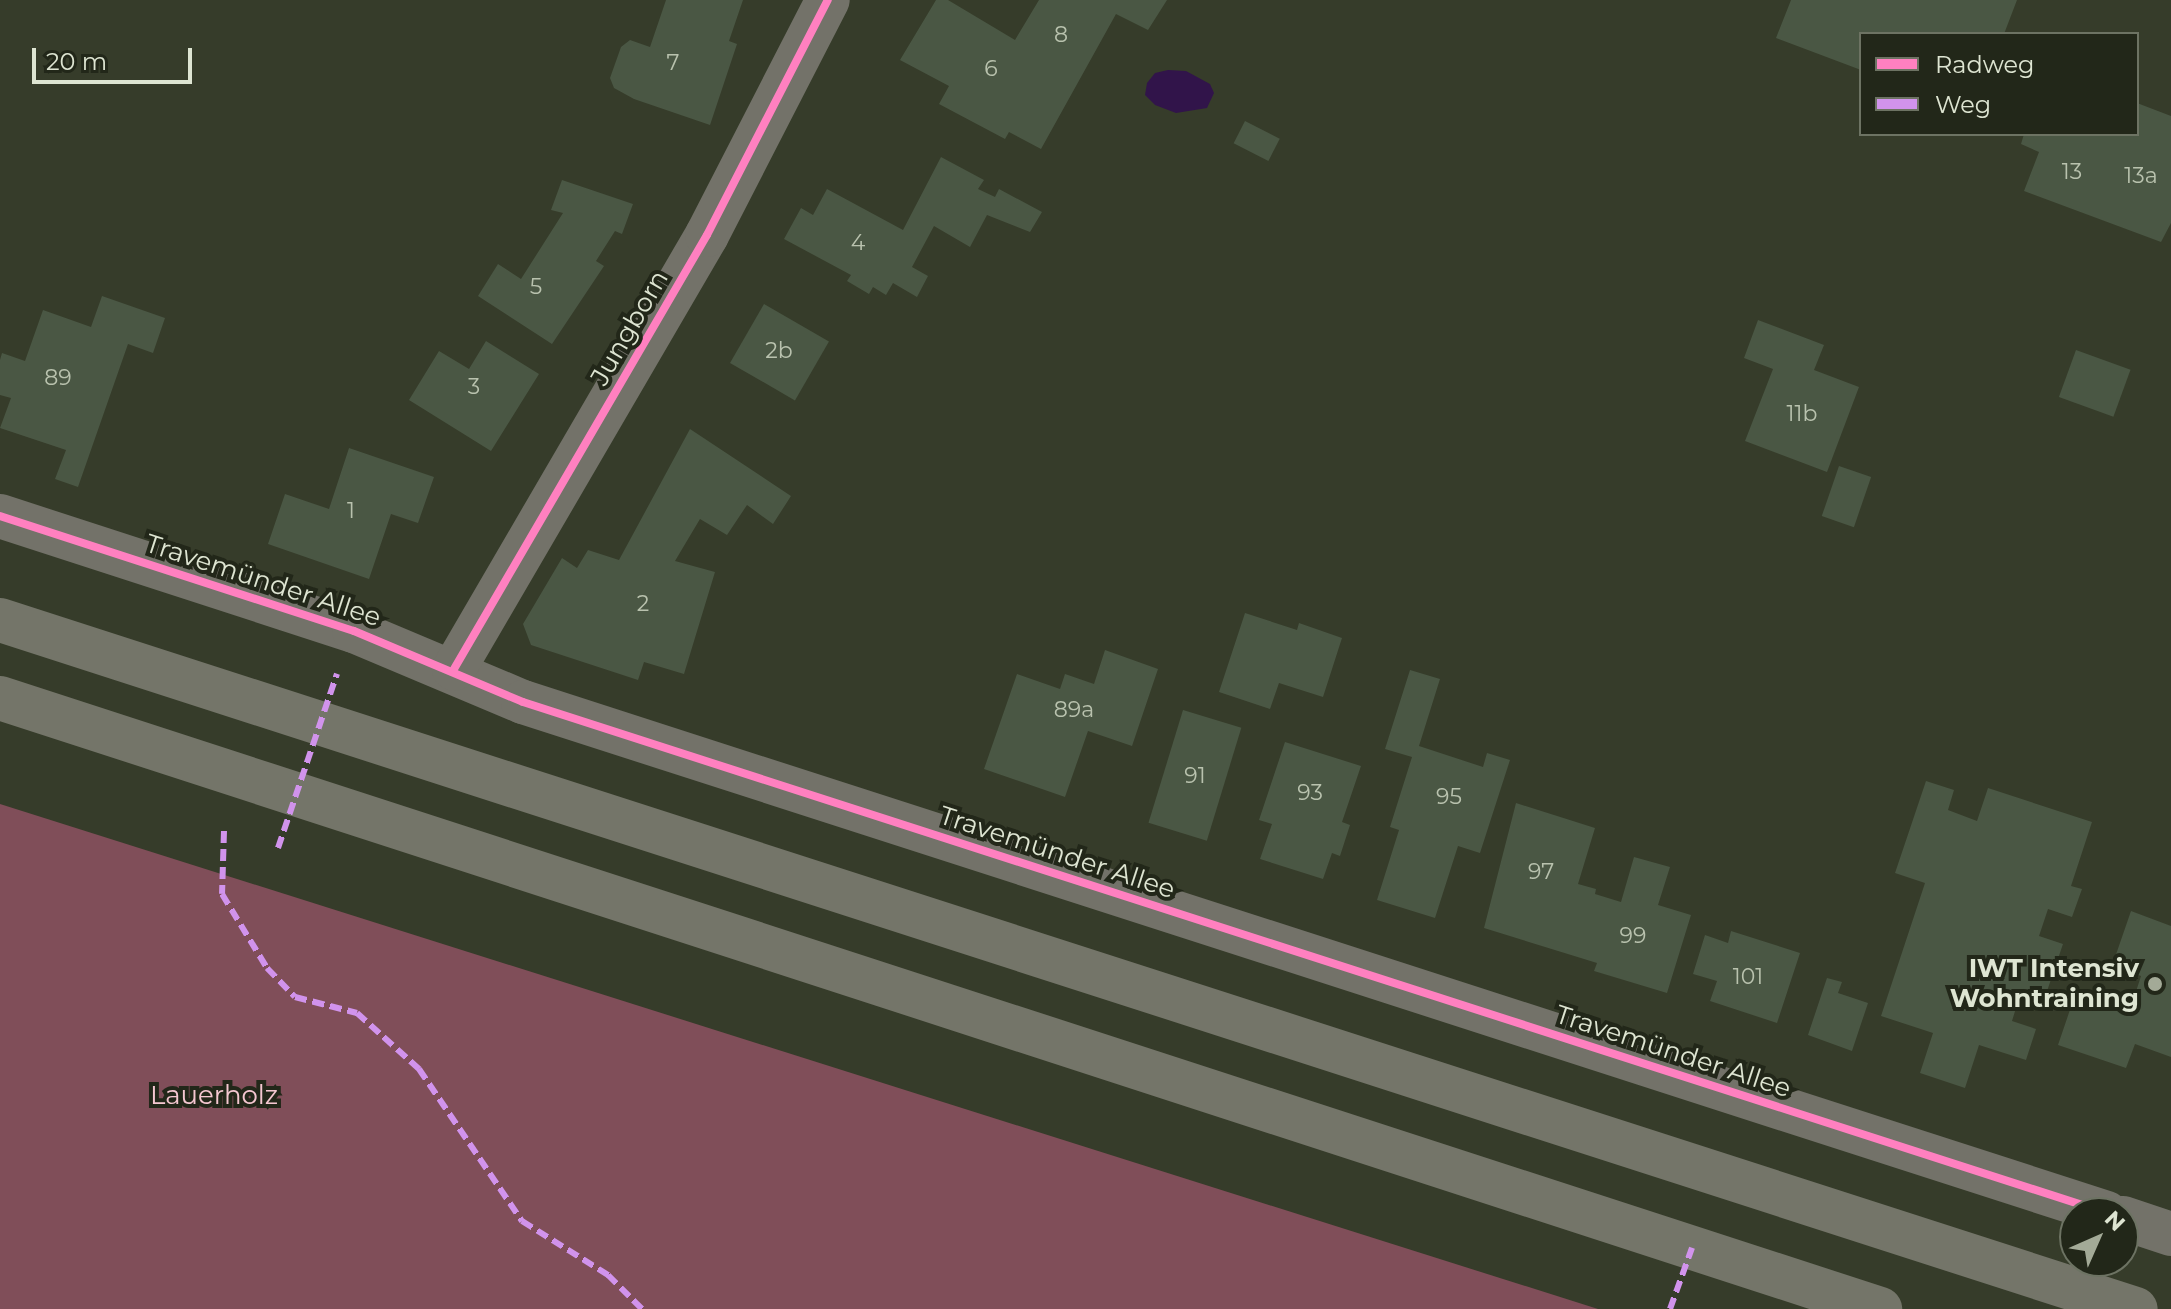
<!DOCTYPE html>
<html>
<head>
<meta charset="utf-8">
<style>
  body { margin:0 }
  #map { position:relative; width:2171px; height:1309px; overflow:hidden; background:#363c2a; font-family:Montserrat,sans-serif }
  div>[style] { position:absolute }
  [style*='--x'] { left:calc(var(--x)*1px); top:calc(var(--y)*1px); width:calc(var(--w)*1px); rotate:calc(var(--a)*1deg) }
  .green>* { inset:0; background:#804e59 }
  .water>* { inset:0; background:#31144a }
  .building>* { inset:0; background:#4a5744; transform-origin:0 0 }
  .minor>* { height:44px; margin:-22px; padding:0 22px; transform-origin:22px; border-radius:22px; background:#737269 }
  .trunk>* { height:44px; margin:-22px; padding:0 22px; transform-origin:22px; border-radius:22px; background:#747569 }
  .quiet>* { height:6px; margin-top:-3px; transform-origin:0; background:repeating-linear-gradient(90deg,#d193ec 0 12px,transparent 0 18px) }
  .cycleway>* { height:8px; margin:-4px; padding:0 4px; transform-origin:4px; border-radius:4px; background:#ff80c0 }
  .dots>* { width:22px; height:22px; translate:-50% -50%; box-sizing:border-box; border:4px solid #222719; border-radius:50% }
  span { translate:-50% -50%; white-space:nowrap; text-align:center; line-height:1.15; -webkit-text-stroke:8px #222719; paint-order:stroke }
  .number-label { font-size:22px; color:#b9c2ae }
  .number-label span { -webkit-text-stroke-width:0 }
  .street-label { font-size:26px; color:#dee5d2 }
  .poi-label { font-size:26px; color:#dee5d2; font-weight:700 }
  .right { translate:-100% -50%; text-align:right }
  .park-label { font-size:26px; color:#f5c7d1 }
  .legend { position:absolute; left:1859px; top:32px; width:280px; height:104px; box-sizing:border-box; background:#222719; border:2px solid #6d7363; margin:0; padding:10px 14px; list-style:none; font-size:24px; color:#dee5d2 }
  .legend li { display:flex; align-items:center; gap:16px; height:40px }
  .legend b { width:40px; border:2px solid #6d7363 }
  .north { position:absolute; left:2059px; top:1197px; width:80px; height:80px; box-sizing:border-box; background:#222719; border:2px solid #6d7363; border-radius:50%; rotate:45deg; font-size:22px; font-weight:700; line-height:32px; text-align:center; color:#dee5d2 }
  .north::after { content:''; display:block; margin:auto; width:28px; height:36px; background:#a3aa97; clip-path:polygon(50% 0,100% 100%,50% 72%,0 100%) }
  .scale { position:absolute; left:32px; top:48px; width:160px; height:36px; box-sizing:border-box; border:4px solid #dee5d2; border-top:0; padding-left:10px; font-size:24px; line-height:28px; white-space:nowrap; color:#dee5d2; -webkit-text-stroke:6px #222719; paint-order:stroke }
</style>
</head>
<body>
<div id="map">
  <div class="green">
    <div style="clip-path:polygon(0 804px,1598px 1309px,0 1309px)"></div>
  </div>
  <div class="water">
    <div style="clip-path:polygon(1168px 70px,1186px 71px,1210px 84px,1214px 93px,1207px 108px,1176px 113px,1155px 105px,1145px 95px,1147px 83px,1155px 73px)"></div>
  </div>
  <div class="building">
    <div style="clip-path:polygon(666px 0,743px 0,729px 41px,737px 44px,710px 125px,634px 99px,614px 88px,610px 78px,621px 47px,630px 40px,650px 47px)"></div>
    <div style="clip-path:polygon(936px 0,948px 0,1015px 40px,1039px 0,1167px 0,1148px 30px,1116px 14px,1041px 149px,1009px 132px,1005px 139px,939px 104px,949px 86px,900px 60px)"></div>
    <div style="clip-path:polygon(1791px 0,2017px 0,2004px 34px,1861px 34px,1861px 70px,1776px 38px)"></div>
    <div style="clip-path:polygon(2137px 103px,2171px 116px,2171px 223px,2161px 242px,2024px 191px,2039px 152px,2021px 144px,2024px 134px,2137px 134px)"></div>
    <div style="left:1245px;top:121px;width:39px;height:25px;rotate:27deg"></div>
    <div style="clip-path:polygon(941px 157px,984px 180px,978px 189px,995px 197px,999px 189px,1042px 212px,1030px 232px,987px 215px,970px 247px,934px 226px,912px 267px,928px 276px,917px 297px,893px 283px,886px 295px,873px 287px,869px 294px,847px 281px,851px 275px,784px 239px,801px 208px,813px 215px,827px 189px,903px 230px)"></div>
    <div style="clip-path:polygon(562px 180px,633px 204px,622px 234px,615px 231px,596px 261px,604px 266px,552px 344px,478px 296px,498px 264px,521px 279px,563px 213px,551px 210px)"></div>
    <div style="clip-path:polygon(102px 296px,165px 318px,153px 353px,128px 344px,78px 487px,55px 479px,66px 450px,0 428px,11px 398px,0 395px,0 360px,2px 353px,25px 361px,43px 310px,91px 327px)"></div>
    <div style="left:764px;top:304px;width:75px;height:68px;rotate:30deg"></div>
    <div style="clip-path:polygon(1758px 320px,1824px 345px,1814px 370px,1859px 387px,1827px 472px,1745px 441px,1773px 369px,1744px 358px)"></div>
    <div style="clip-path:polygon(486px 341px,539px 374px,491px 451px,409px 400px,439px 351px,469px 369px)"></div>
    <div style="left:2076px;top:350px;width:58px;height:50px;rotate:20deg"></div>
    <div style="clip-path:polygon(690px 429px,791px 496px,773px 524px,747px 505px,727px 535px,700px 519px,675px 561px,715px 572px,684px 674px,644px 662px,638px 680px,531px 645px,523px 624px,562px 558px,577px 568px,588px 550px,619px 560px)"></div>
    <div style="clip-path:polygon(349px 448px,434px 477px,418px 523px,391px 514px,369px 579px,268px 544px,285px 494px,329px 509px)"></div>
    <div style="left:1839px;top:466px;width:34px;height:53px;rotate:19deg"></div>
    <div style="clip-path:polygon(1245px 613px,1297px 630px,1299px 623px,1342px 638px,1323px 697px,1279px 683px,1270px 709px,1219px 692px)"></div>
    <div style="clip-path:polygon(1105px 650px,1158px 669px,1132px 746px,1088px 731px,1065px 797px,984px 769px,1017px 674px,1060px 689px,1065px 674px,1094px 684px)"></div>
    <div style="clip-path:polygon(1410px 670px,1440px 679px,1419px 746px,1483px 767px,1487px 753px,1510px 760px,1480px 853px,1458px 846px,1435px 918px,1377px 900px,1399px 830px,1390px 827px,1412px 757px,1385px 749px)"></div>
    <div style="left:1183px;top:710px;width:61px;height:118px;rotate:17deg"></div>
    <div style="clip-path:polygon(1285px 742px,1361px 766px,1342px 822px,1350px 825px,1340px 856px,1332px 853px,1323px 879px,1260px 859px,1272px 824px,1259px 820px)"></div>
    <div style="clip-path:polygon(1926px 781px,1954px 790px,1948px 810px,1977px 821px,1988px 788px,2092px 822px,2071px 886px,2082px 889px,2072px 917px,2048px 909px,2039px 936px,2063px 944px,2043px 1003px,2020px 995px,2012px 1021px,2036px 1029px,2026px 1060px,1979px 1045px,1965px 1088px,1920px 1073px,1933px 1033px,1881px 1016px,1925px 883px,1895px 873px)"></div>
    <div style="clip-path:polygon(1516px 803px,1595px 828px,1578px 884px,1596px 889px,1595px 894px,1621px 902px,1634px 857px,1670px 867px,1658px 905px,1691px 915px,1667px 993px,1594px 971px,1597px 963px,1484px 928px)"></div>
    <div style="clip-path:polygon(2131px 911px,2171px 926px,2171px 1057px,2135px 1044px,2126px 1068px,2058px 1045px,2076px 992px,2130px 1010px,2141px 976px,2112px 966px)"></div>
    <div style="clip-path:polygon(1731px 931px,1800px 953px,1777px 1023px,1710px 1001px,1717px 981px,1693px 974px,1705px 935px,1728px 943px)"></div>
    <div style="clip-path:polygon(1827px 978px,1842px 982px,1838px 993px,1868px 1003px,1852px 1051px,1808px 1035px)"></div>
  </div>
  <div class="minor">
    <div style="--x:0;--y:516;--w:372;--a:18"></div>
    <div style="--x:354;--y:631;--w:183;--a:22.8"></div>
    <div style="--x:523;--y:702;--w:1664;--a:17.88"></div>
    <div style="--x:454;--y:669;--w:502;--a:-59.76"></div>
    <div style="--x:707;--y:235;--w:264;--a:-62.8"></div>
    <div style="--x:2123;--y:1218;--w:51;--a:18.4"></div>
  </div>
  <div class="trunk">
    <div style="--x:0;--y:620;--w:2244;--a:17.88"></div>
    <div style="--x:0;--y:698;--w:1977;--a:18"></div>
  </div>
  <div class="quiet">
    <div style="--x:224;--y:831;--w:63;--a:91.8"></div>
    <div style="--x:222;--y:894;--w:87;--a:58.7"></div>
    <div style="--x:267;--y:968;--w:40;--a:46"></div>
    <div style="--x:295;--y:997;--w:64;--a:14.5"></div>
    <div style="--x:357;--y:1013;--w:84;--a:42.1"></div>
    <div style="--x:419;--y:1069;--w:184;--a:55.9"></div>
    <div style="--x:522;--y:1221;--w:102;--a:32.1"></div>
    <div style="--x:608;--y:1275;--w:48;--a:45"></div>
    <div style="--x:278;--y:848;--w:184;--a:-71.3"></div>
    <div style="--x:1670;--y:1309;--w:65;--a:-70.2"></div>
  </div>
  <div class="cycleway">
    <div style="--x:0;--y:516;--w:372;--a:18"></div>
    <div style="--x:354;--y:631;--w:183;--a:22.8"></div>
    <div style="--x:523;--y:702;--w:1664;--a:17.88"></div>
    <div style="--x:454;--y:669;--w:502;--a:-59.76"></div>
    <div style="--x:707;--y:235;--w:264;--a:-62.8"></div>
  </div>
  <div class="dots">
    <div style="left:2155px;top:984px;background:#a3aa97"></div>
  </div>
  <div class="number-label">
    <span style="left:1061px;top:35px">8</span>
    <span style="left:673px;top:63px">7</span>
    <span style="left:991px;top:69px">6</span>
    <span style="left:2072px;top:172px">13</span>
    <span style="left:2141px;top:176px">13a</span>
    <span style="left:858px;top:243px">4</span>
    <span style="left:536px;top:287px">5</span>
    <span style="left:779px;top:351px">2b</span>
    <span style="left:58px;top:378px">89</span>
    <span style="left:474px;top:387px">3</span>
    <span style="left:1802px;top:414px">11b</span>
    <span style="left:351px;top:511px">1</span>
    <span style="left:643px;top:604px">2</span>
    <span style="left:1074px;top:710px">89a</span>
    <span style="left:1195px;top:776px">91</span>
    <span style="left:1310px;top:793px">93</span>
    <span style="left:1449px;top:797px">95</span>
    <span style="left:1541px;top:872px">97</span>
    <span style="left:1633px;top:936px">99</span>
    <span style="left:1748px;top:977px">101</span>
  </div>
  <div class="street-label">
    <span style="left:630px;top:328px;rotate:-60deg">Jungborn</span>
    <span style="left:263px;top:581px;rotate:18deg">Travemünder Allee</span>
    <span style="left:1057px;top:853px;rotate:18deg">Travemünder Allee</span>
    <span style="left:1673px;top:1052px;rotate:18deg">Travemünder Allee</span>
  </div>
  <div class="poi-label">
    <span class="right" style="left:2139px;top:984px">IWT Intensiv<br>Wohntraining</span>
  </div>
  <div class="park-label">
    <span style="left:214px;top:1096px">Lauerholz</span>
  </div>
  <ul class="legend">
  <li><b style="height:10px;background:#ff80c0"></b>Radweg</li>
  <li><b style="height:10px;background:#d193ec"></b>Weg</li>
  </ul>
  <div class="north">N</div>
  <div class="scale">20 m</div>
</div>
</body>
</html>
